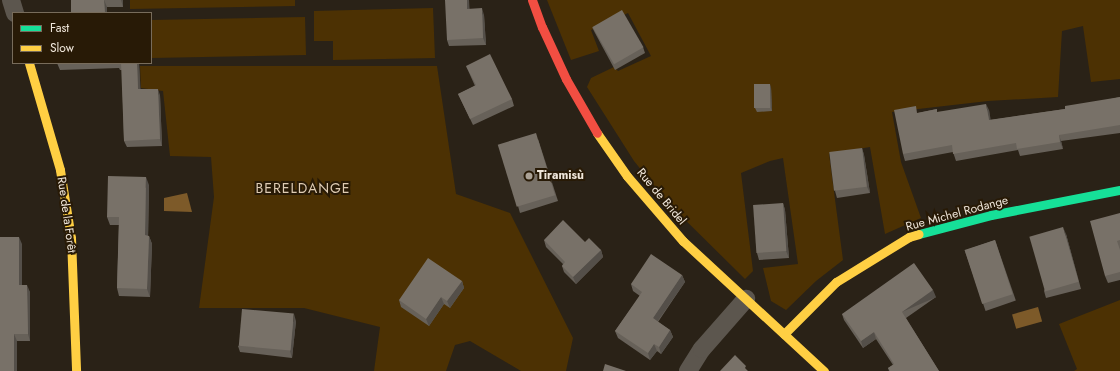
<!DOCTYPE html>
<html>
<head>
<meta charset="utf-8">
<style>
  body { margin:0 }
  #map { position:relative; width:1120px; height:371px; overflow:hidden; background:#2a2217; font-family:Jost,sans-serif }
  div>[style] { position:absolute }
  [style*='--x'] { left:calc(var(--x)*1px); top:calc(var(--y)*1px); width:calc(var(--w)*1px); rotate:calc(var(--a)*1deg) }
  .green>* { inset:0; background:#4c3103 }
  .water>* { inset:0; background:#7d5a29; transform-origin:0 0 }
  .street>* { height:18px; margin:-9px; padding:0 9px; transform-origin:9px; border-radius:9px; background:#5c564e }
  .fast>* { height:9px; margin:-4.5px; padding:0 4.5px; transform-origin:4.5px; border-radius:4.5px; background:#16e098 }
  .slow>* { height:9px; margin:-4.5px; padding:0 4.5px; transform-origin:4.5px; border-radius:4.5px; background:#ffcf43 }
  .jam>* { height:9px; margin:-4.5px; padding:0 4.5px; transform-origin:4.5px; border-radius:4.5px; background:#f24e42 }
  .wall>* { inset:0; background:#676159; transform-origin:0 0 }
  .shaded-wall>* { inset:0; background:#544f49; transform-origin:0 0 }
  .building>* { inset:0; background:#787168; transform-origin:0 0 }
  .dots>* { width:11px; height:11px; translate:-50% -50%; box-sizing:border-box; border:2px solid #281a06; border-radius:50% }
  span { translate:-50% -50%; white-space:nowrap; text-align:center; line-height:1.15; -webkit-text-stroke:4px #281a06; paint-order:stroke }
  .poi-label { font-size:12px; color:#f0e7db; font-weight:700 }
  .left { translate:0 -50%; text-align:left }
  .street-label { font-size:12px; color:#f0e7db }
  .quarter-label { font-size:14px; color:#decbb3; letter-spacing:1px }
  .legend { position:absolute; left:12px; top:12px; width:140px; height:52px; box-sizing:border-box; background:#281a06; border:1px solid #786c5b; margin:0; padding:5px 7px; list-style:none; font-size:12px; color:#f0e7db }
  .legend li { display:flex; align-items:center; gap:8px; height:20px }
  .legend b { width:20px; border:1px solid #786c5b }
</style>
</head>
<body>
<div id="map">
  <div class="green">
    <div style="clip-path:polygon(130px 0,295px 0,295px 6px,130px 9px)"></div>
    <div style="clip-path:polygon(547px 0,1120px 0,1120px 79px,1091px 82px,1083px 26px,1062px 31px,1058px 97px,988px 101px,892px 112px,901px 162px,921px 218px,885px 234px,870px 147px,829px 154px,843px 260px,816px 281px,786px 310px,771px 301px,763px 268px,798px 264px,783px 158px,770px 161px,741px 173px,753px 271px,745px 279px,667px 202px,634px 161px,587px 87px,591px 78px,614px 67px,618px 71px,651px 56px,628px 13px,591px 30px,599px 51px,571px 60px)"></div>
    <div style="clip-path:polygon(433px 8px,435px 58px,333px 60px,333px 41px,314px 41px,314px 11px)"></div>
    <div style="clip-path:polygon(305px 17px,306px 55px,152px 58px,151px 56px,151px 20px)"></div>
    <div style="clip-path:polygon(140px 66px,437px 66px,456px 194px,510px 213px,573px 338px,566px 371px,521px 371px,470px 341px,455px 345px,446px 371px,374px 371px,380px 327px,304px 308px,199px 308px,214px 197px,211px 157px,170px 156px,163px 91px,141px 88px)"></div>
    <div style="clip-path:polygon(1120px 300px,1120px 371px,1074px 371px,1077px 369px,1059px 324px)"></div>
  </div>
  <div class="water">
    <div style="clip-path:polygon(187px 193px,192px 212px,164px 211px,164px 198px)"></div>
    <div style="left:1038px;top:307px;width:15px;height:27px;rotate:74deg"></div>
  </div>
  <div class="street">
    <div style="--x:11;--y:0;--w:14;--a:73"></div>
    <div style="--x:688;--y:371;--w:26;--a:-58"></div>
    <div style="--x:702;--y:349;--w:67;--a:-48.7"></div>
  </div>
  <div class="fast">
    <div style="--x:919;--y:234;--w:74;--a:-14.8"></div>
    <div style="--x:991;--y:215;--w:131;--a:-11"></div>
  </div>
  <div class="slow">
    <div style="--x:29;--y:63;--w:111;--a:73.8"></div>
    <div style="--x:60;--y:170;--w:69;--a:80.8"></div>
    <div style="--x:71;--y:238;--w:133;--a:87.8"></div>
    <div style="--x:597;--y:133;--w:52;--a:55.1"></div>
    <div style="--x:627;--y:176;--w:86;--a:49.3"></div>
    <div style="--x:683;--y:241;--w:192;--a:42.7"></div>
    <div style="--x:784;--y:334;--w:74;--a:-45"></div>
    <div style="--x:836;--y:282;--w:86;--a:-31.7"></div>
    <div style="--x:909;--y:237;--w:10;--a:-17"></div>
  </div>
  <div class="jam">
    <div style="--x:532;--y:0;--w:29;--a:70"></div>
    <div style="--x:542;--y:27;--w:57;--a:65.2"></div>
    <div style="--x:566;--y:79;--w:62;--a:60.1"></div>
  </div>
  <div class="wall">
    <div style="clip-path:polygon(71px 0,123px 0,123px 7px,107px 7px,107px 13px,71px 13px)"></div>
    <div style="clip-path:polygon(469px 9px,484px 15px,486px 45px,449px 46px,447px 40px)"></div>
    <div style="clip-path:polygon(592px 27px,643px 47px,645px 53px,615px 70px,595px 33px)"></div>
    <div style="clip-path:polygon(57px 63px,139px 63px,140px 89px,160px 95px,162px 146px,127px 147px,124px 141px,122px 70px,120px 70px,119px 68px,60px 70px)"></div>
    <div style="clip-path:polygon(466px 66px,512px 99px,514px 106px,473px 125px,461px 100px,458px 94px,475px 86px)"></div>
    <div style="clip-path:polygon(771px 87px,772px 111px,757px 112px,755px 108px)"></div>
    <div style="clip-path:polygon(1120px 97px,1120px 133px,1061px 141px,1063px 149px,1020px 156px,1018px 150px,956px 161px,953px 152px,905px 161px,903px 154px,918px 113px,937px 109px,937px 112px,989px 110px,990px 120px,1065px 109px)"></div>
    <div style="clip-path:polygon(538px 139px,558px 201px,520px 213px,518px 206px)"></div>
    <div style="clip-path:polygon(862px 148px,864px 155px,870px 193px,837px 198px,835px 191px)"></div>
    <div style="clip-path:polygon(149px 185px,148px 236px,149px 236px,152px 244px,150px 297px,119px 296px,117px 288px,119px 225px,110px 225px,107px 217px)"></div>
    <div style="clip-path:polygon(783px 203px,785px 210px,789px 258px,759px 260px,757px 253px)"></div>
    <div style="clip-path:polygon(1120px 213px,1120px 280px,1108px 283px,1105px 276px)"></div>
    <div style="clip-path:polygon(1066px 234px,1081px 289px,1046px 298px,1044px 291px)"></div>
    <div style="clip-path:polygon(544px 240px,585px 242px,601px 250px,603px 257px,576px 284px,564px 272px,562px 266px,563px 264px,546px 247px)"></div>
    <div style="left:995px;top:240px;width:64px;height:32px;rotate:71deg"></div>
    <div style="clip-path:polygon(22px 244px,22px 285px,30px 292px,30px 341px,17px 341px,0 371px)"></div>
    <div style="clip-path:polygon(682px 275px,685px 282px,658px 322px,670px 330px,673px 337px,661px 354px,657px 351px,650px 360px,618px 338px,615px 331px,640px 296px,633px 291px,631px 284px)"></div>
    <div style="clip-path:polygon(462px 281px,464px 288px,450px 308px,444px 304px,429px 326px,401px 307px,399px 300px)"></div>
    <div style="clip-path:polygon(936px 297px,906px 318px,939px 371px,889px 371px,888px 368px,893px 365px,876px 339px,863px 348px,844px 320px,842px 314px)"></div>
    <div style="clip-path:polygon(296px 321px,292px 358px,240px 352px,238px 346px)"></div>
  </div>
  <div class="shaded-wall">
    <div style="clip-path:polygon(104px 0,107px 7px,107px 13px,105px 13px)"></div>
    <div style="clip-path:polygon(121px 0,123px 0,123px 7px)"></div>
    <div style="clip-path:polygon(467px 0,469px 0,470px 15px,467px 9px)"></div>
    <div style="clip-path:polygon(482px 8px,484px 15px,486px 45px,483px 38px)"></div>
    <div style="clip-path:polygon(137px 63px,139px 63px,141px 96px,138px 89px)"></div>
    <div style="clip-path:polygon(770px 84px,771px 87px,772px 111px,771px 108px)"></div>
    <div style="clip-path:polygon(158px 89px,160px 95px,162px 146px,160px 139px)"></div>
    <div style="clip-path:polygon(986px 104px,989px 110px,992px 127px,989px 120px)"></div>
    <div style="clip-path:polygon(1059px 135px,1061px 141px,1063px 149px,1060px 142px)"></div>
    <div style="clip-path:polygon(862px 148px,864px 155px,870px 193px,867px 187px)"></div>
    <div style="clip-path:polygon(146px 177px,149px 185px,148px 244px,145px 235px)"></div>
    <div style="clip-path:polygon(783px 203px,785px 210px,789px 258px,786px 251px)"></div>
    <div style="clip-path:polygon(1063px 227px,1066px 234px,1081px 289px,1079px 282px)"></div>
    <div style="clip-path:polygon(149px 236px,152px 244px,150px 297px,147px 289px)"></div>
    <div style="clip-path:polygon(19px 237px,22px 244px,22px 292px,19px 285px)"></div>
    <div style="clip-path:polygon(601px 250px,603px 257px,576px 284px,573px 277px)"></div>
    <div style="clip-path:polygon(682px 275px,685px 282px,655px 325px,653px 318px)"></div>
    <div style="clip-path:polygon(462px 281px,464px 288px,450px 308px,447px 301px)"></div>
    <div style="clip-path:polygon(27px 285px,30px 292px,30px 341px,28px 334px)"></div>
    <div style="left:933px;top:290px;width:8px;height:38px;rotate:67deg"></div>
    <div style="clip-path:polygon(441px 297px,444px 304px,429px 326px,426px 319px)"></div>
    <div style="clip-path:polygon(294px 314px,296px 321px,292px 358px,290px 351px)"></div>
    <div style="clip-path:polygon(670px 330px,673px 337px,661px 354px,659px 347px)"></div>
    <div style="clip-path:polygon(874px 332px,876px 339px,863px 348px,861px 341px)"></div>
    <div style="clip-path:polygon(14px 334px,17px 341px,17px 371px,14px 371px)"></div>
    <div style="clip-path:polygon(654px 344px,657px 351px,650px 360px,648px 353px)"></div>
  </div>
  <div class="building">
    <div style="clip-path:polygon(71px 0,114px 0,104px 0,105px 13px,71px 13px)"></div>
    <div style="clip-path:polygon(445px 0,467px 0,467px 9px,482px 8px,483px 38px,447px 40px)"></div>
    <div style="left:622px;top:10px;width:43px;height:34px;rotate:60deg"></div>
    <div style="clip-path:polygon(490px 54px,512px 99px,470px 119px,458px 94px,476px 85px,466px 66px)"></div>
    <div style="clip-path:polygon(117px 63px,137px 63px,138px 89px,158px 89px,160px 139px,124px 141px,121px 63px)"></div>
    <div style="left:754px;top:84px;width:16px;height:24px"></div>
    <div style="clip-path:polygon(1120px 97px,1120px 125px,1059px 135px,1060px 142px,1017px 149px,1016px 143px,953px 154px,952px 145px,903px 154px,894px 110px,916px 106px,917px 113px,937px 109px,937px 112px,986px 104px,989px 120px,1065px 109px,1065px 106px)"></div>
    <div style="left:536px;top:133px;width:65px;height:40px;rotate:73deg"></div>
    <div style="left:862px;top:148px;width:39px;height:33px;rotate:83deg"></div>
    <div style="clip-path:polygon(108px 176px,146px 177px,145px 235px,149px 236px,147px 289px,117px 288px,119px 217px,107px 217px)"></div>
    <div style="left:783px;top:203px;width:48px;height:30px;rotate:86deg"></div>
    <div style="clip-path:polygon(1120px 213px,1120px 240px,1117px 241px,1120px 250px,1120px 272px,1105px 276px,1090px 221px)"></div>
    <div style="clip-path:polygon(563px 220px,585px 242px,589px 238px,601px 250px,573px 277px,562px 266px,565px 262px,544px 240px)"></div>
    <div style="left:1063px;top:227px;width:57px;height:35px;rotate:74deg"></div>
    <div style="clip-path:polygon(0 237px,19px 237px,19px 285px,27px 285px,28px 334px,14px 334px,14px 371px,0 371px)"></div>
    <div style="left:995px;top:240px;width:57px;height:32px;rotate:72deg"></div>
    <div style="clip-path:polygon(651px 254px,682px 275px,653px 318px,670px 330px,659px 347px,654px 344px,648px 353px,615px 331px,642px 292px,631px 284px)"></div>
    <div style="clip-path:polygon(428px 258px,462px 281px,447px 301px,441px 297px,426px 319px,399px 300px)"></div>
    <div style="clip-path:polygon(914px 263px,933px 290px,902px 312px,939px 371px,890px 371px,888px 368px,894px 364px,874px 332px,861px 341px,842px 314px)"></div>
    <div style="left:242px;top:309px;width:52px;height:37px;rotate:5deg"></div>
    <div style="clip-path:polygon(735px 355px,746px 366px,745px 368px,748px 371px,720px 371px)"></div>
    <div style="clip-path:polygon(605px 364px,626px 371px,603px 371px)"></div>
  </div>
  <div class="dots">
    <div style="left:529px;top:176px;background:#aba296"></div>
  </div>
  <div class="poi-label">
    <span class="left" style="left:537px;top:176px">Tiramisù</span>
  </div>
  <div class="street-label">
    <span style="left:661px;top:197px;rotate:50deg">Rue de Bridel</span>
    <span style="left:957px;top:214px;rotate:-15deg">Rue Michel Rodange</span>
    <span style="left:66px;top:215px;rotate:82deg">Rue de la Forêt</span>
  </div>
  <div class="quarter-label">
    <span style="left:303px;top:188px">BERELDANGE</span>
  </div>
  <ul class="legend">
  <li><b style="height:5px;background:#16e098"></b>Fast</li>
  <li><b style="height:5px;background:#ffcf43"></b>Slow</li>
  </ul>
</div>
</body>
</html>
